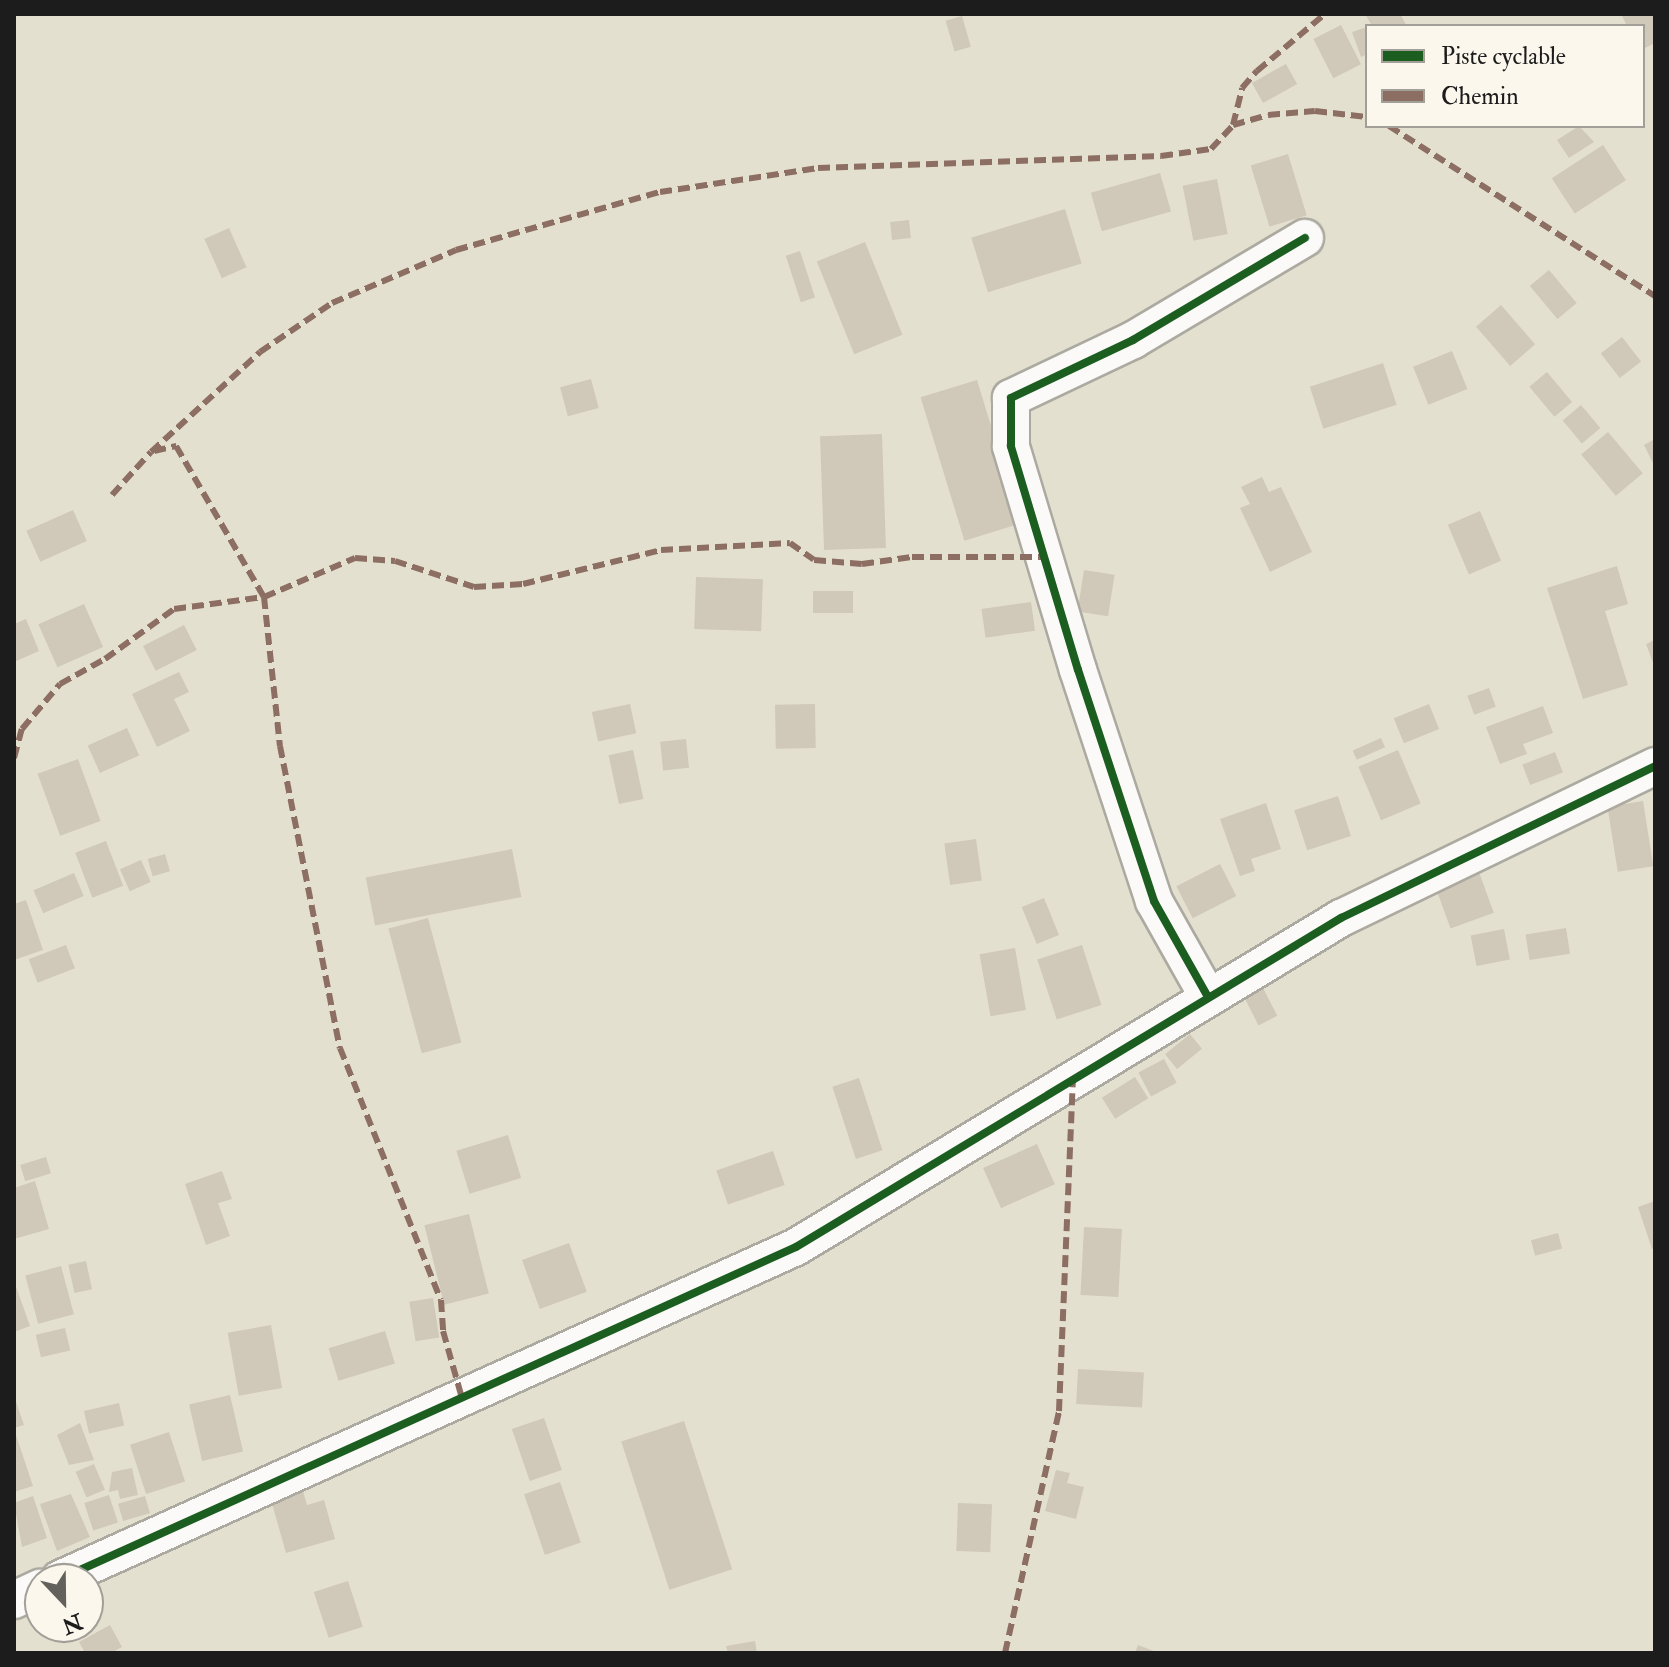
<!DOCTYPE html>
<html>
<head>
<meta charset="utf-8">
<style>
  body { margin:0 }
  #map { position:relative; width:1669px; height:1667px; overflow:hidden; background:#e4e0d0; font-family:"IM FELL Double Pica",serif }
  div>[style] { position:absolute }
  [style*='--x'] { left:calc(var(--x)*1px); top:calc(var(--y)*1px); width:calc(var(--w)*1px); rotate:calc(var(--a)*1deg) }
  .building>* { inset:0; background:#d0c8b9; transform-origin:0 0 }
  .roads { filter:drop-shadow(2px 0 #acaaa0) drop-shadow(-2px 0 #acaaa0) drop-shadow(0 2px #acaaa0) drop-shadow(0 -2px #acaaa0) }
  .minor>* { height:36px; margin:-18px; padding:0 18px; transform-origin:18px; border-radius:18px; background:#fbfaf8 }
  .quiet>* { height:6px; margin-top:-3px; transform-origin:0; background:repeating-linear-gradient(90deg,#8d6e63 0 12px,transparent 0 18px) }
  .cycleway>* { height:8px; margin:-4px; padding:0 4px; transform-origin:4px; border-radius:4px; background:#1b5e20 }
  span { translate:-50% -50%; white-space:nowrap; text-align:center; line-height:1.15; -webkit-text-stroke:7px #fbf7ec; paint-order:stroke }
  .frame { position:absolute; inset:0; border:16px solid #1c1c1c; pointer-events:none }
  .legend { position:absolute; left:1365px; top:24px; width:280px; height:104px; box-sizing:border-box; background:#fbf7ec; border:2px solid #a29f99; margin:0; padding:10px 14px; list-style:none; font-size:24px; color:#1c1c1c }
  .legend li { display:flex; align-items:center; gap:16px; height:40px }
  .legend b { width:40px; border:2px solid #a29f99 }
  .north { position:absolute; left:24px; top:1563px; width:80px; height:80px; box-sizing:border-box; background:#fbf7ec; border:2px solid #a29f99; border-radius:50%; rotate:158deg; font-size:22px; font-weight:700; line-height:32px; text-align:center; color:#1c1c1c }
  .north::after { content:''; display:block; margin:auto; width:28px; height:36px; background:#62615b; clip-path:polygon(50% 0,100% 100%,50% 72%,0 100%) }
</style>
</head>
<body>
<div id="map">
  <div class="building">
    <div style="clip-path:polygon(1365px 14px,1400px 14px,1407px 26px,1372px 26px)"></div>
    <div style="clip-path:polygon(1621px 14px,1655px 14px,1655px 43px,1643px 49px,1643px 26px,1627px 26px)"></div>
    <div style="left:962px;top:16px;width:32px;height:17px;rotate:74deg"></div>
    <div style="left:1341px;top:25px;width:44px;height:31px;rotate:63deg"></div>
    <div style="clip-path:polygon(1367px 27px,1367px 54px,1361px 57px,1352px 32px)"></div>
    <div style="left:1286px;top:64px;width:23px;height:39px;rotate:61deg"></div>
    <div style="clip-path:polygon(1579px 126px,1594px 142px,1569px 158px,1557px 140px)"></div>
    <div style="left:1603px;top:145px;width:42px;height:61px;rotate:57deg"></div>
    <div style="left:1288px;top:154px;width:64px;height:39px;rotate:73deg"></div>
    <div style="left:1160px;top:173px;width:40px;height:72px;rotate:74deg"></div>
    <div style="left:1217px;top:179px;width:56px;height:35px;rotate:79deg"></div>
    <div style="left:1065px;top:209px;width:57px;height:98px;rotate:73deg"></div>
    <div style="left:909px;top:220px;width:18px;height:19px;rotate:84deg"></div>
    <div style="left:229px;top:228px;width:43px;height:27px;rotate:66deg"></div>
    <div style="left:865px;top:242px;width:100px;height:52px;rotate:68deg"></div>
    <div style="left:800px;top:251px;width:49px;height:15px;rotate:72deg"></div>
    <div style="left:1549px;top:270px;width:43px;height:25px;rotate:50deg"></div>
    <div style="left:1501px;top:305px;width:52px;height:33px;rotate:49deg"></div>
    <div style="left:1622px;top:337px;width:31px;height:27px;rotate:52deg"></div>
    <div style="left:1452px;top:351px;width:41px;height:42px;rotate:68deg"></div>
    <div style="left:1383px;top:363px;width:44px;height:77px;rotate:72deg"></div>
    <div style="left:1547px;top:372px;width:39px;height:23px;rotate:50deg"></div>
    <div style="left:591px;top:379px;width:30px;height:32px;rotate:75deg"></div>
    <div style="left:977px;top:380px;width:150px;height:59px;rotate:73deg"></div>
    <div style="left:1581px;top:405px;width:30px;height:24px;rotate:50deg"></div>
    <div style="left:1608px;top:432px;width:54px;height:35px;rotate:50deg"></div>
    <div style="left:882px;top:434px;width:114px;height:62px;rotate:88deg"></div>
    <div style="clip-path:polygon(1655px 439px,1655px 467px,1644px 445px)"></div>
    <div style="clip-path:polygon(1262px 477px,1269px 492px,1281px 487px,1312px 552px,1270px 572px,1240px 508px,1250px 504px,1241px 487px)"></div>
    <div style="left:73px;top:510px;width:34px;height:51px;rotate:66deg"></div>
    <div style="left:1480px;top:511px;width:54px;height:35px;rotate:67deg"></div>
    <div style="clip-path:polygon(1617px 566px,1628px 604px,1605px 611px,1628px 685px,1583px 699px,1547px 588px)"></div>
    <div style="left:1084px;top:570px;width:31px;height:42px;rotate:9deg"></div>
    <div style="left:696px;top:577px;width:67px;height:52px;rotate:2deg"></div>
    <div style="left:813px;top:591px;width:40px;height:22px"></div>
    <div style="left:1031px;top:602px;width:29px;height:50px;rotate:82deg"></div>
    <div style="left:84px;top:604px;width:47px;height:50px;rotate:66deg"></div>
    <div style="clip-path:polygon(26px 619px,39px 651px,14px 662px,14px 624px)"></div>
    <div style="left:184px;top:625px;width:28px;height:46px;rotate:63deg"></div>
    <div style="clip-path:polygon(1655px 640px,1655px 668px,1646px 644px)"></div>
    <div style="clip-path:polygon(179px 672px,189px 692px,174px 699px,190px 731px,157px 747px,132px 694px)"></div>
    <div style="left:1489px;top:688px;width:20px;height:23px;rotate:70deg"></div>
    <div style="left:630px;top:704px;width:30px;height:39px;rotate:78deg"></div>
    <div style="left:815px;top:704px;width:44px;height:40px;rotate:89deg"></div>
    <div style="left:1429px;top:704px;width:27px;height:38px;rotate:68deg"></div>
    <div style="clip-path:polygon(1543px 706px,1553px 733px,1523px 744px,1527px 754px,1500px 764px,1486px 727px)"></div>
    <div style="left:127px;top:728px;width:30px;height:43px;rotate:66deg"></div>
    <div style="left:1381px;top:738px;width:10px;height:31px;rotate:66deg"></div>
    <div style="left:686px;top:739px;width:29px;height:26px;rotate:84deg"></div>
    <div style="left:633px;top:750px;width:50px;height:25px;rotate:78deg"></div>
    <div style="left:1398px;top:750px;width:58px;height:43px;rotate:67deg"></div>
    <div style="left:1555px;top:752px;width:22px;height:35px;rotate:69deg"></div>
    <div style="left:78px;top:759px;width:66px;height:43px;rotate:70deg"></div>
    <div style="left:1338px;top:796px;width:42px;height:46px;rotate:72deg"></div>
    <div style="left:1643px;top:801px;width:66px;height:36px;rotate:81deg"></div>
    <div style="clip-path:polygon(1266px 803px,1281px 849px,1251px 859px,1255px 871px,1240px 876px,1220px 819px)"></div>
    <div style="left:976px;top:839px;width:42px;height:32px;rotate:82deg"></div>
    <div style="left:106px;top:841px;width:48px;height:33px;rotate:69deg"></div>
    <div style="left:512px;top:849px;width:49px;height:149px;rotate:79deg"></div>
    <div style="left:165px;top:854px;width:18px;height:18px;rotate:74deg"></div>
    <div style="left:141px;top:860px;width:24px;height:23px;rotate:66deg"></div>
    <div style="left:1220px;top:864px;width:36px;height:49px;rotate:63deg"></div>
    <div style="left:1476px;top:864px;width:52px;height:46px;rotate:70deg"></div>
    <div style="left:74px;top:873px;width:25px;height:44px;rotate:67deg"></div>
    <div style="left:1044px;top:898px;width:40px;height:24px;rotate:68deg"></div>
    <div style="clip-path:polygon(26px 900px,43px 950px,14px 960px,14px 904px)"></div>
    <div style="left:428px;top:918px;width:129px;height:41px;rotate:75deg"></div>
    <div style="left:1566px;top:928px;width:26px;height:41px;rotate:81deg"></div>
    <div style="left:1504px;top:929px;width:31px;height:34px;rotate:79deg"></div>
    <div style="left:66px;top:945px;width:25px;height:40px;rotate:69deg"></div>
    <div style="left:1082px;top:945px;width:63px;height:47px;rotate:72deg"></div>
    <div style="left:1015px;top:948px;width:63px;height:36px;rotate:80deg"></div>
    <div style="left:1260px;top:982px;width:38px;height:21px;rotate:63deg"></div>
    <div style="left:1190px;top:1034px;width:19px;height:32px;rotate:51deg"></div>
    <div style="left:1164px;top:1059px;width:27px;height:29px;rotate:62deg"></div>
    <div style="left:1135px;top:1077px;width:25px;height:39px;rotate:58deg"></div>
    <div style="left:859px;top:1078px;width:76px;height:28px;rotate:72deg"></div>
    <div style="left:508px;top:1135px;width:45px;height:54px;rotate:73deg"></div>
    <div style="left:1037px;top:1144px;width:44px;height:59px;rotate:66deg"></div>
    <div style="left:773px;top:1151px;width:36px;height:60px;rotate:71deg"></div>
    <div style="left:46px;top:1157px;width:17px;height:27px;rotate:73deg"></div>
    <div style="clip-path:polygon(222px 1171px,232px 1199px,218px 1203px,230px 1236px,206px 1245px,185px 1184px)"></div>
    <div style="clip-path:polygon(35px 1181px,49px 1229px,14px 1239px,14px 1188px)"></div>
    <div style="clip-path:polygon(1655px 1201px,1655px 1248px,1652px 1249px,1638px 1207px)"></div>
    <div style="left:469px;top:1214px;width:82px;height:46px;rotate:76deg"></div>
    <div style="left:1084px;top:1227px;width:38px;height:68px;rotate:3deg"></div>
    <div style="left:1558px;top:1233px;width:16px;height:28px;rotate:75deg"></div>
    <div style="left:569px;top:1243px;width:52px;height:50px;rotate:70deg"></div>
    <div style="left:86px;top:1261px;width:29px;height:18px;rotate:78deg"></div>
    <div style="left:61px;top:1266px;width:50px;height:37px;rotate:75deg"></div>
    <div style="clip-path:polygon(14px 1281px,30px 1326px,14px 1332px)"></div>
    <div style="left:433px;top:1298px;width:40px;height:24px;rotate:81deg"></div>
    <div style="left:271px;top:1325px;width:64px;height:44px;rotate:80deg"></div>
    <div style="left:65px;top:1328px;width:23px;height:30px;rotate:77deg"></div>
    <div style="left:385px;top:1331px;width:34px;height:59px;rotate:73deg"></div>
    <div style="left:1078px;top:1369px;width:66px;height:35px;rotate:3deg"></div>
    <div style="left:230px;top:1395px;width:58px;height:42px;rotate:77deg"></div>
    <div style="clip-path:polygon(14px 1396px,24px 1425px,14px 1428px)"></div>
    <div style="left:119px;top:1403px;width:23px;height:36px;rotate:77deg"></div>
    <div style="left:544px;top:1418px;width:55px;height:34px;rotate:71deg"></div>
    <div style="left:684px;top:1421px;width:156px;height:66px;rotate:72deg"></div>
    <div style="clip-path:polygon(80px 1423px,94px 1460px,69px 1465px,57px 1435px)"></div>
    <div style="clip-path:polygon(14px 1429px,33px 1486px,14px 1492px)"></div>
    <div style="left:169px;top:1432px;width:52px;height:41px;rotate:72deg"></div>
    <div style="left:94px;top:1464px;width:28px;height:20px;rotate:67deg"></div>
    <div style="clip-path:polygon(132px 1468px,138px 1495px,120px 1499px,118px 1490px,109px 1492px,112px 1472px)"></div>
    <div style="clip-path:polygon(1056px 1470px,1070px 1473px,1067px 1483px,1084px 1487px,1076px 1519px,1045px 1511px)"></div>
    <div style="left:560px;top:1482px;width:64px;height:38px;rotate:71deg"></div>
    <div style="clip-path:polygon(303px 1491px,307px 1505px,324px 1500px,335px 1539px,286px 1553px,271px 1500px)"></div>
    <div style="clip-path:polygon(71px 1494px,90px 1537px,57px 1551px,40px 1504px)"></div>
    <div style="left:109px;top:1495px;width:29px;height:26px;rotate:72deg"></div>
    <div style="clip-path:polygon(33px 1496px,47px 1538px,22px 1547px,14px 1503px)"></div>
    <div style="left:145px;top:1496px;width:18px;height:28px;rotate:74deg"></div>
    <div style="left:958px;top:1503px;width:34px;height:48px;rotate:2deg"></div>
    <div style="left:348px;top:1581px;width:48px;height:36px;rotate:72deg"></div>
    <div style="clip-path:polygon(110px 1625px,122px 1647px,111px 1653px,85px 1653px,79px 1642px)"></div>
    <div style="clip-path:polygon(755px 1641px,757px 1653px,728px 1653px,726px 1646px)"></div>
    <div style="clip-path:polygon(1138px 1645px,1159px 1653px,1135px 1653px)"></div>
  </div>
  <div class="roads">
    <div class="minor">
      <div style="--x:1208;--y:997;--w:110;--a:-119.4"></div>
      <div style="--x:1154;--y:901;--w:243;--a:-108.2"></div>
      <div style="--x:1078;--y:670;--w:234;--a:-106.7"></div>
      <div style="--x:1011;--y:446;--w:48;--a:-90"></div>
      <div style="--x:1011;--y:398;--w:135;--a:-25.4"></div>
      <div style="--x:1133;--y:340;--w:200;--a:-30.7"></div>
      <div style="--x:60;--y:1579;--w:807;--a:-24.28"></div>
      <div style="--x:796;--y:1247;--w:637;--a:-31.12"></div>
      <div style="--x:1341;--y:918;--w:349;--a:-25.8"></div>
      <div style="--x:14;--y:1600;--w:29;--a:-25"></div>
    </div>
  </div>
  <div class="quiet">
    <div style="--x:1233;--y:125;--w:36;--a:-16"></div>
    <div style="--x:1268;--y:115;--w:47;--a:-4.9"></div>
    <div style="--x:1315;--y:111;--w:52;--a:6.6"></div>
    <div style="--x:1389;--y:126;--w:316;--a:32.6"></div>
    <div style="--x:154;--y:451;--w:23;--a:-13"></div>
    <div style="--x:176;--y:446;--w:175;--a:59.8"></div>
    <div style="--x:264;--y:597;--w:150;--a:83.9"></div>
    <div style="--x:280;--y:746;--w:308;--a:78.8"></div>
    <div style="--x:340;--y:1048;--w:271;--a:68.2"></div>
    <div style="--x:441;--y:1300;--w:31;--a:86"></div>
    <div style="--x:443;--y:1331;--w:70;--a:74.2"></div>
    <div style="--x:112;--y:495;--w:58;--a:-47.8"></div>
    <div style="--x:151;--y:452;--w:148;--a:-42.5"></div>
    <div style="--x:260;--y:352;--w:87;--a:-34.2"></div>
    <div style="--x:332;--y:303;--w:135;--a:-23.1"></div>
    <div style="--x:456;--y:250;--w:212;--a:-15.9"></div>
    <div style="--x:660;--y:192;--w:160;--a:-8.6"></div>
    <div style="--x:818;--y:168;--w:343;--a:-2"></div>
    <div style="--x:1161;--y:156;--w:50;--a:-8"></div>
    <div style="--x:1211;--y:149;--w:33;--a:-47"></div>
    <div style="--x:1233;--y:125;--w:38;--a:-76"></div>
    <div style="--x:1242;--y:88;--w:23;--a:-49"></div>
    <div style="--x:1257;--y:71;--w:89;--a:-40"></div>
    <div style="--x:14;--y:758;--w:30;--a:-75"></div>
    <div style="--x:22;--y:729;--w:59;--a:-49.8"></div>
    <div style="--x:60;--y:684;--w:51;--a:-29.1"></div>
    <div style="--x:105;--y:659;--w:85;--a:-35.9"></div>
    <div style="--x:174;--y:609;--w:91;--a:-7.6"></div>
    <div style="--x:264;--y:597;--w:99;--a:-23.2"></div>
    <div style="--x:355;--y:558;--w:40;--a:4.3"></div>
    <div style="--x:395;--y:561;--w:83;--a:18.2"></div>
    <div style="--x:474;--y:587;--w:49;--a:-3.5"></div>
    <div style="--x:523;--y:584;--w:142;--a:-13.8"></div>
    <div style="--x:661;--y:550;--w:129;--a:-3.1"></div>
    <div style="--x:790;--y:543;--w:29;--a:35"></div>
    <div style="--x:814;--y:560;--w:48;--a:4.8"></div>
    <div style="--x:862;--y:564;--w:50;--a:-8"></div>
    <div style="--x:912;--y:557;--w:132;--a:0"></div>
    <div style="--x:1005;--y:1653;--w:248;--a:-77.4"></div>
    <div style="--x:1059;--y:1411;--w:334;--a:-87.6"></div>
  </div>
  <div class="cycleway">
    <div style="--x:1208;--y:997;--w:110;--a:-119.4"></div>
    <div style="--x:1154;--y:901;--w:243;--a:-108.2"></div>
    <div style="--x:1078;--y:670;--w:234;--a:-106.7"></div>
    <div style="--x:1011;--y:446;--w:48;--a:-90"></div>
    <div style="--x:1011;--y:398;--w:135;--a:-25.4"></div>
    <div style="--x:1133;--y:340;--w:200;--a:-30.7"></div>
    <div style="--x:60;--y:1579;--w:807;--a:-24.28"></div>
    <div style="--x:796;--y:1247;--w:637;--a:-31.12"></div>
    <div style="--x:1341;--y:918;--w:349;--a:-25.8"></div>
  </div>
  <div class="frame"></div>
  <ul class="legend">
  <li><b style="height:10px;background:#1b5e20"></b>Piste cyclable</li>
  <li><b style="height:10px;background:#8d6e63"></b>Chemin</li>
  </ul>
  <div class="north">N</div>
</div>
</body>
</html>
